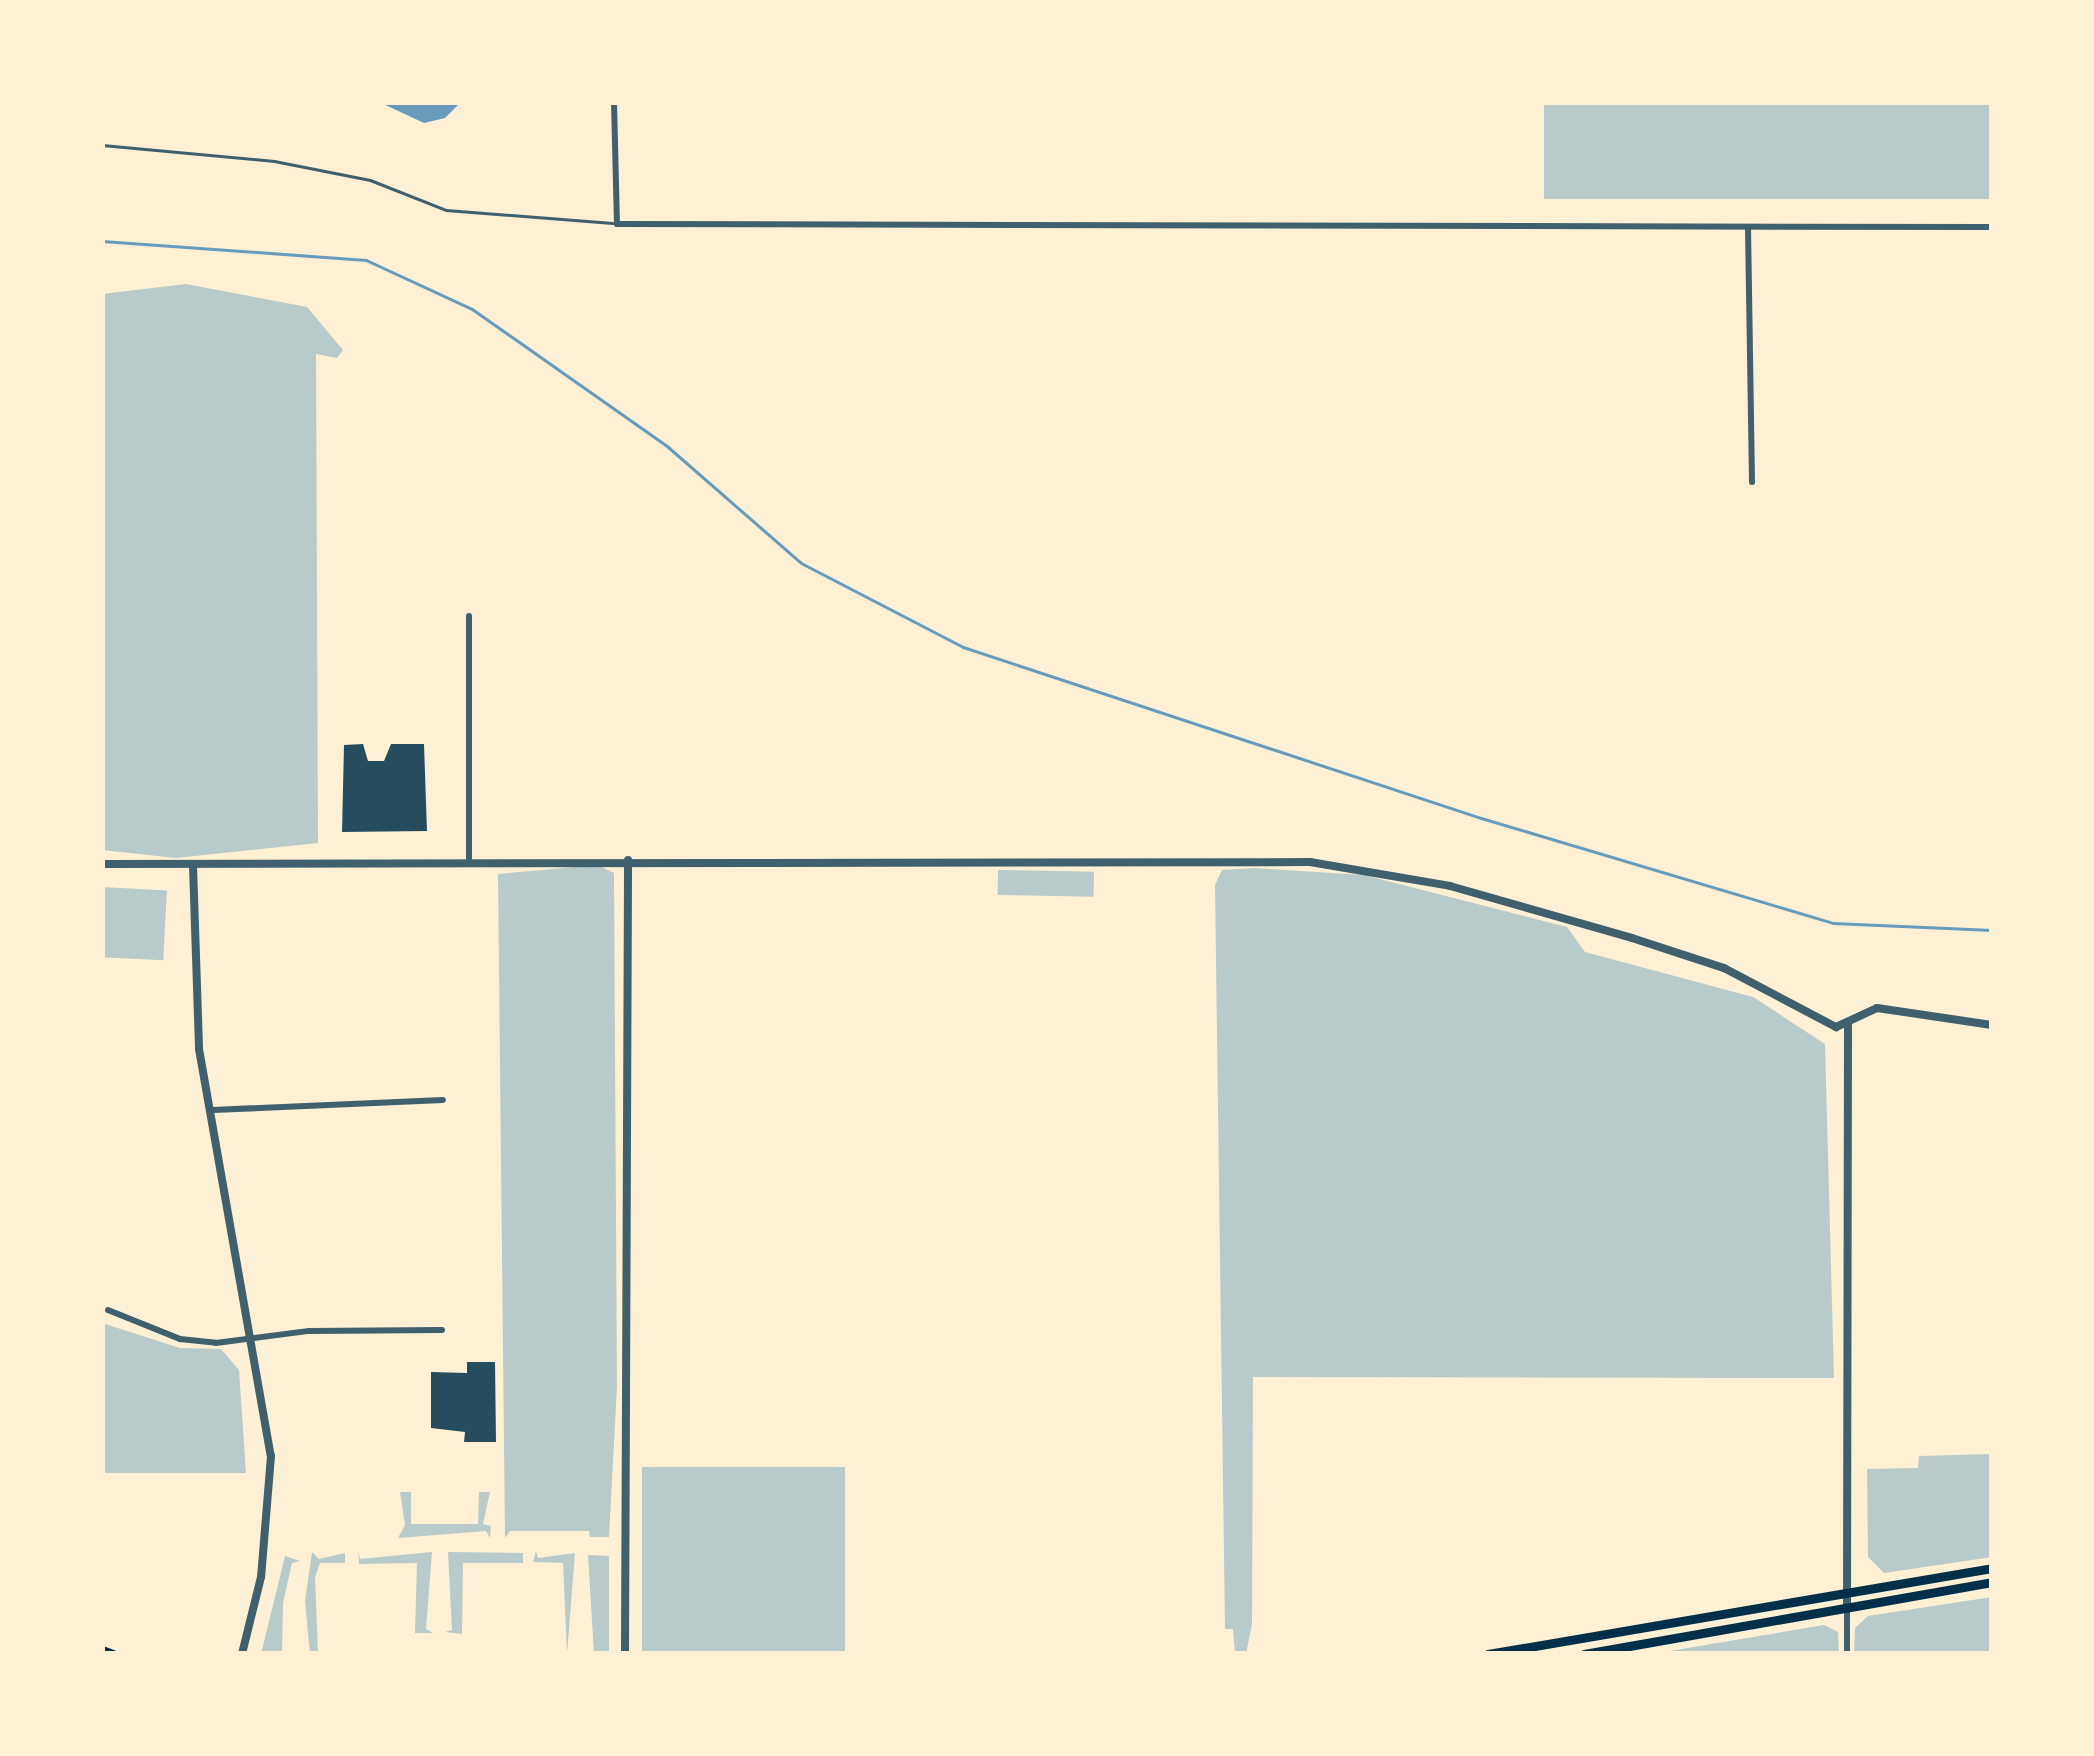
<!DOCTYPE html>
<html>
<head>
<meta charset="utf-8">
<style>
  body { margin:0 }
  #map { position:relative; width:2094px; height:1756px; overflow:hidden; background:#fdf0d5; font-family:"Public Sans",sans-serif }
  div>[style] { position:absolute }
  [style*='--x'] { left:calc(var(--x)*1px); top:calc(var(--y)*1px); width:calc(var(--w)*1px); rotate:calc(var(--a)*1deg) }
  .green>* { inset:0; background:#b9caca; transform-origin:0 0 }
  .water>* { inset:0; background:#669bbc }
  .stream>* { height:3px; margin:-1.5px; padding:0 1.5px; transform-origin:1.5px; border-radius:1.5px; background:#669bbc }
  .building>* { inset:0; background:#264d5e }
  .service>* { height:3px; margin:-1.5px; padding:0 1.5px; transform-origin:1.5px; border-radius:1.5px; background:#3f606c }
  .minor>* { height:6px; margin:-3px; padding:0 3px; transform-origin:3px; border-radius:3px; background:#3f606c }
  .tertiary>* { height:8px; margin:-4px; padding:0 4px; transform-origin:4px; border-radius:4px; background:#3f606c }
  .primary>* { height:9px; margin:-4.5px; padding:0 4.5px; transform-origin:4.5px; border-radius:4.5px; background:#003049 }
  span { translate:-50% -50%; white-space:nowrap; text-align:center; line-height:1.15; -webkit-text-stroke:9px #fdf0d5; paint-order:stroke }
  .frame { position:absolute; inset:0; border:105px solid #fdf0d5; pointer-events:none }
</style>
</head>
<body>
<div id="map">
  <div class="green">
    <div style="left:1544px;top:102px;width:448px;height:97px"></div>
    <div style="clip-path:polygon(186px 284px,307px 307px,343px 350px,337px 358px,316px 354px,318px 843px,176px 858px,102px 850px,102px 294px)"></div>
    <div style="clip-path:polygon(598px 865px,614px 873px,617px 1387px,609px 1537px,590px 1537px,589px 1531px,510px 1531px,505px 1538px,498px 874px)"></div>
    <div style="clip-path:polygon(1255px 868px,1364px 875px,1567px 927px,1585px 952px,1753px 997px,1825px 1044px,1834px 1378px,1253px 1377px,1252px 1624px,1246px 1654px,1235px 1654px,1233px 1629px,1225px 1629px,1215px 885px,1222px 870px)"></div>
    <div style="left:998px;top:870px;width:96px;height:25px;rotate:1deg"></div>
    <div style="left:102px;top:887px;width:65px;height:70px;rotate:3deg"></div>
    <div style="clip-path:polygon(102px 1323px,180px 1348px,221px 1349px,239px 1370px,246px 1473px,102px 1473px)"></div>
    <div style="clip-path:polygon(1992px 1454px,1992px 1557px,1884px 1573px,1868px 1557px,1867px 1469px,1918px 1468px,1919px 1456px)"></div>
    <div style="left:845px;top:1467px;width:187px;height:203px;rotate:90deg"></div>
    <div style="clip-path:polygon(400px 1492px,411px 1492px,411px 1524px,478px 1524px,479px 1492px,490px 1492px,483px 1524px,491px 1526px,490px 1538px,486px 1531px,398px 1538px,405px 1525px)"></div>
    <div style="clip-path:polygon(358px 1551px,360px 1559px,432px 1552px,426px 1629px,433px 1633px,415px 1633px,417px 1563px,359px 1564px)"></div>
    <div style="clip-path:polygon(536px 1551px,538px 1558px,575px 1553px,567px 1654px,563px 1563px,533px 1562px)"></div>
    <div style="clip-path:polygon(312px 1552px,319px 1559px,345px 1553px,345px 1563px,320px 1563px,315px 1577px,318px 1654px,310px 1654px,305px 1601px)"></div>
    <div style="clip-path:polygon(448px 1552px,523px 1553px,523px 1563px,463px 1563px,462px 1634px,445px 1632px,452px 1630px)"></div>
    <div style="clip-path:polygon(588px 1555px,609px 1556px,609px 1654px,594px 1654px)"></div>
    <div style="clip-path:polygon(285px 1556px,300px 1561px,292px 1563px,283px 1603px,282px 1654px,261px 1654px)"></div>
    <div style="clip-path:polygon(1992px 1597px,1992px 1654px,1854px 1654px,1855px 1628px,1868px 1616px)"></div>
    <div style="clip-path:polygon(1824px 1625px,1838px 1632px,1839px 1654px,1652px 1654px)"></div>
  </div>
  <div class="water">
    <div style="clip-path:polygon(379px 102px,461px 102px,445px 118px,424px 123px)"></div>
  </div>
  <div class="stream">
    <div style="--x:102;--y:241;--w:265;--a:4.1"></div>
    <div style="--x:366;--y:260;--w:117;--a:24.8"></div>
    <div style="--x:472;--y:309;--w:240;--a:35.1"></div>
    <div style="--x:668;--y:447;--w:176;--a:41.1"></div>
    <div style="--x:801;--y:563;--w:182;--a:27.4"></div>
    <div style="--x:963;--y:647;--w:545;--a:18.27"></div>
    <div style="--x:1481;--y:818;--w:367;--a:16.6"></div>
    <div style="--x:1833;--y:923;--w:159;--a:2.5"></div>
  </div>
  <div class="building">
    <div style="clip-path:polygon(363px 744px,368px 761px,384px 761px,391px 744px,424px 744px,427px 831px,342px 832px,344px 745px)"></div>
    <div style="clip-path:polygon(467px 1362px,495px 1362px,496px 1442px,464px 1442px,465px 1432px,431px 1428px,431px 1372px,467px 1373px)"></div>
  </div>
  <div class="service">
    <div style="--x:102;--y:145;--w:173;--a:5.3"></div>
    <div style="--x:274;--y:161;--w:98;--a:11.2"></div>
    <div style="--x:370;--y:180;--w:82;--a:21.5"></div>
    <div style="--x:446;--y:210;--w:167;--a:4.5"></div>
  </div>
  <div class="minor">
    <div style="--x:614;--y:102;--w:122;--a:88.6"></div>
    <div style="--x:617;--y:224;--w:1375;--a:0.13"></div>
    <div style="--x:1748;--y:227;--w:255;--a:89.1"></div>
    <div style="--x:469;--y:859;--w:243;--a:-90"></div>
    <div style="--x:213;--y:1110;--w:230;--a:-2.5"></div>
    <div style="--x:108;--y:1310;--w:78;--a:21.9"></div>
    <div style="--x:180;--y:1339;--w:36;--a:6"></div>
    <div style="--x:216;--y:1343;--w:94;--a:-7.4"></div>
    <div style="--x:309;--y:1331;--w:133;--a:-0.4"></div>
    <div style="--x:1847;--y:1654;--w:45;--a:-90"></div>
  </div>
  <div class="tertiary">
    <div style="--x:102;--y:864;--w:1208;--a:-0.09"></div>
    <div style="--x:1310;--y:862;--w:142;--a:9.7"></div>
    <div style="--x:1450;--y:886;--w:189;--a:15.9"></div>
    <div style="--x:1632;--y:938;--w:97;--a:18.1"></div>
    <div style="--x:1724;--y:968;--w:127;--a:27.8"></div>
    <div style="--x:1836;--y:1027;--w:45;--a:-24.9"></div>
    <div style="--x:1877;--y:1008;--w:116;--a:8.4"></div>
    <div style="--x:193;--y:866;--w:183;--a:88.1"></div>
    <div style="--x:199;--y:1049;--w:413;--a:80"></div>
    <div style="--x:271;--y:1456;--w:121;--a:94.7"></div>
    <div style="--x:261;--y:1577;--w:79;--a:103.9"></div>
    <div style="--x:1847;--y:1605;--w:579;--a:-89.9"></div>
    <div style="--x:625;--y:1654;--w:794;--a:-89.78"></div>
  </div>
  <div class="primary">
    <div style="--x:102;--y:1650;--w:12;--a:20"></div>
    <div style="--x:1488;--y:1654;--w:511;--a:-9.68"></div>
    <div style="--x:1584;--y:1654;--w:414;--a:-10"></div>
  </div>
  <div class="frame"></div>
</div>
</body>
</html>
